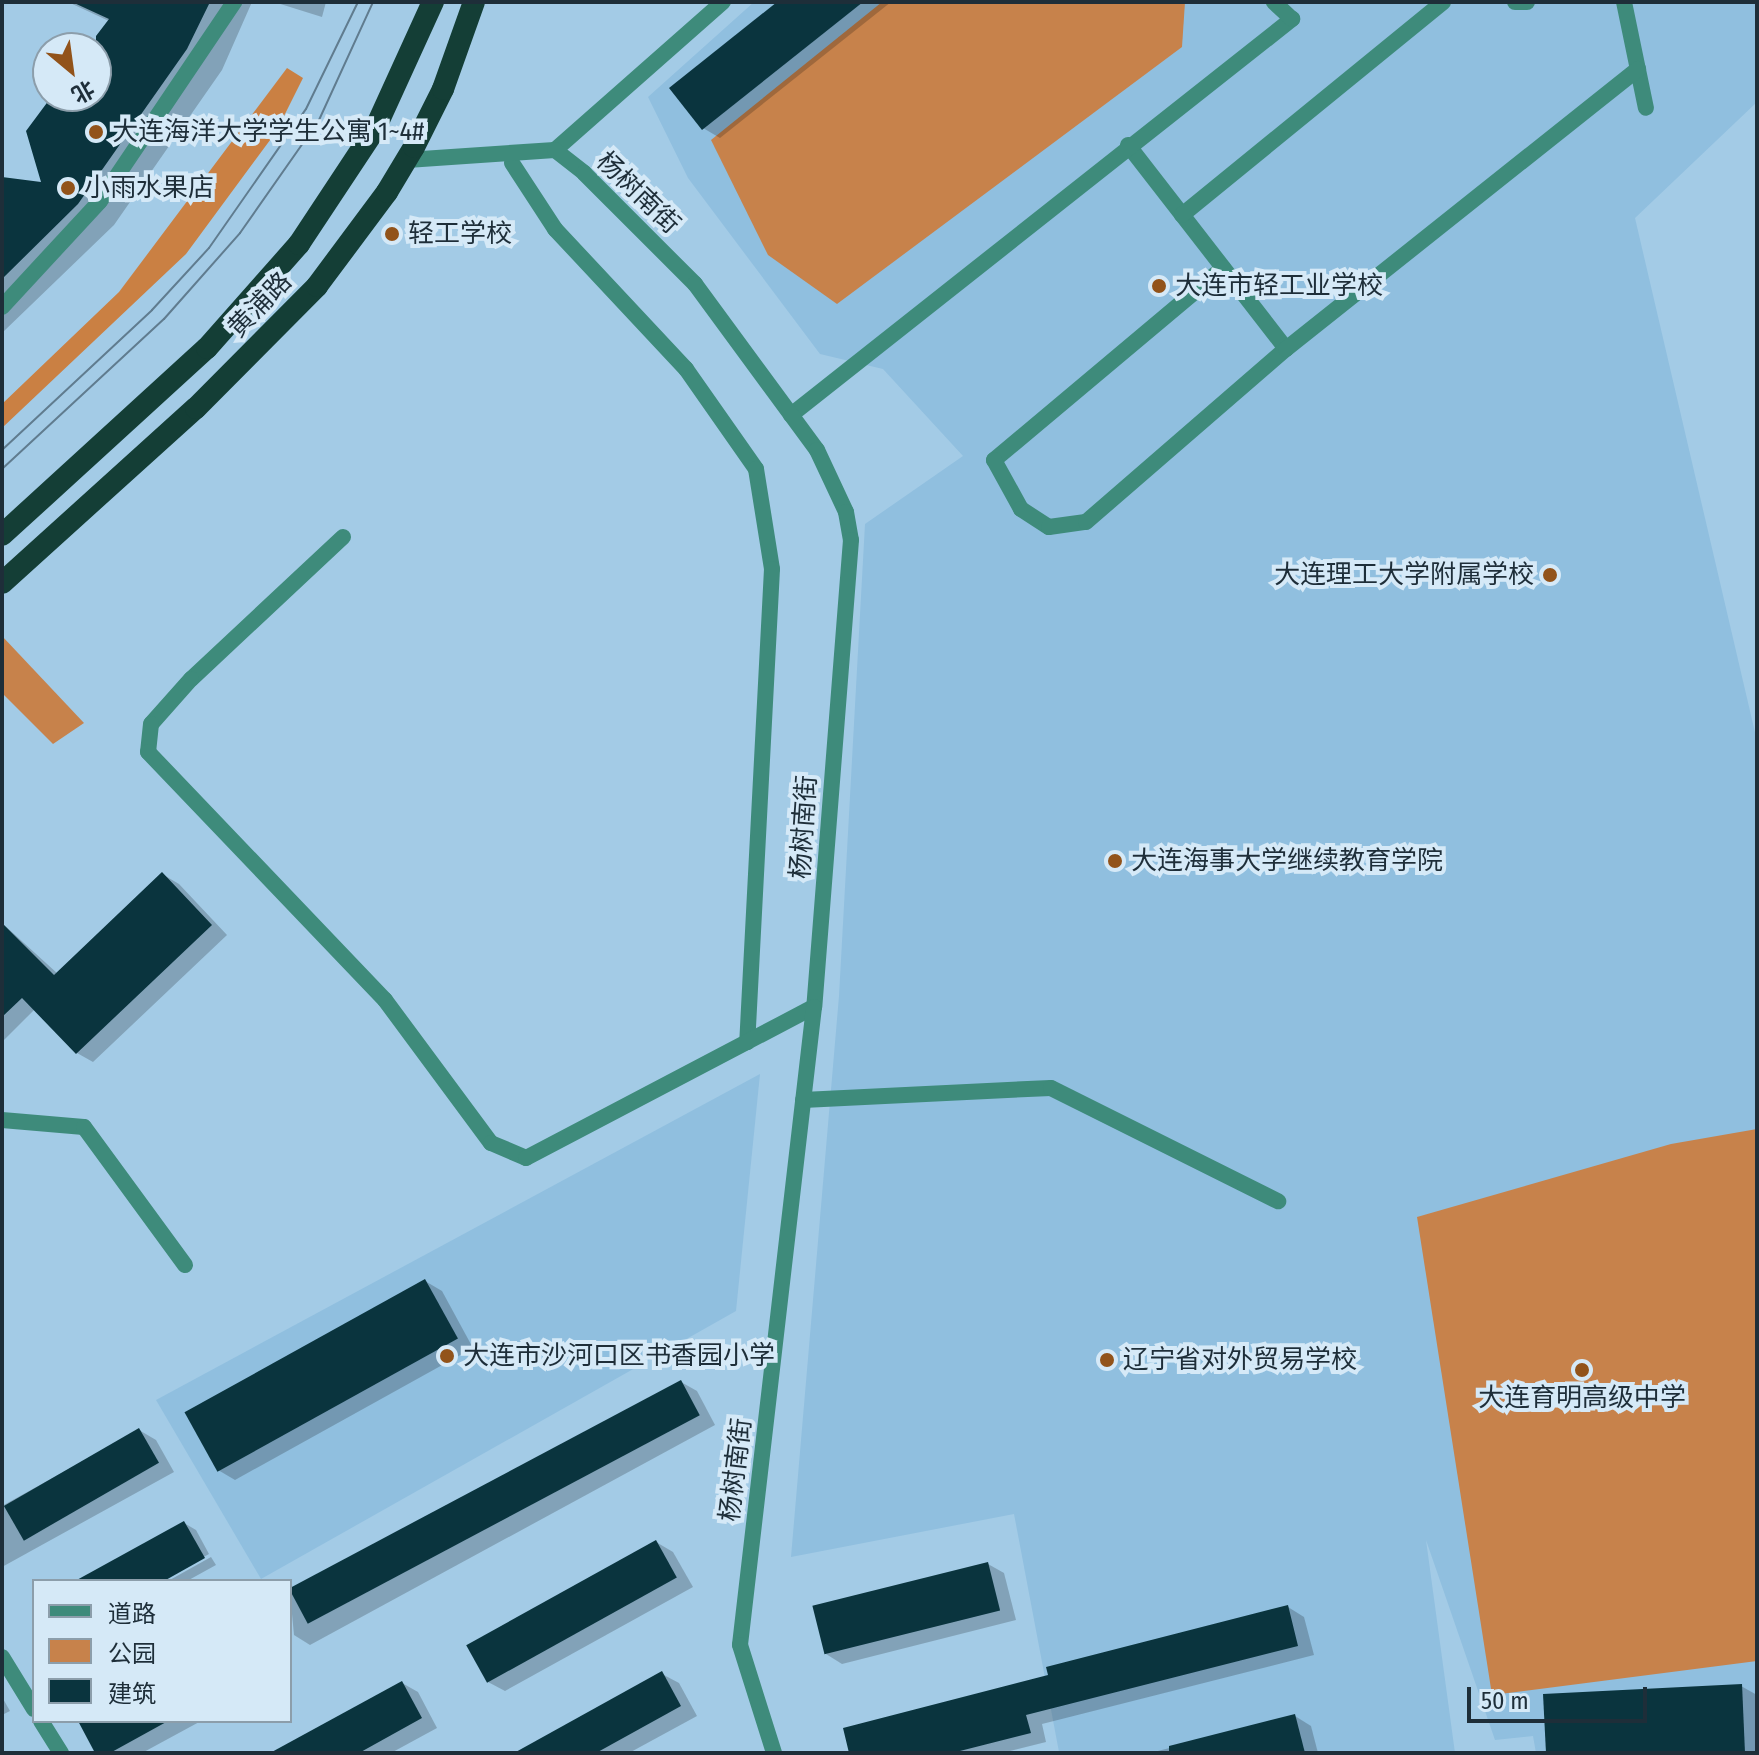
<!DOCTYPE html>
<html>
<head>
<meta charset="utf-8">
<style>
  body { margin:0 }
  #map { position:relative; width:1759px; height:1755px; overflow:hidden; background:#a3cbe6; font-family:"Fira Sans Condensed","Noto Sans SC",sans-serif }
  div>[style] { position:absolute }
  [style*='--x'] { left:calc(var(--x)*1px); top:calc(var(--y)*1px); width:calc(var(--w)*1px); rotate:calc(var(--a)*1deg) }
  .built>* { inset:0; background:#90bfdf }
  .green>* { inset:0; background:#c7824b }
  .forest>* { inset:0; background:#ca8043 }
  .shadow>* { inset:0; background:#0003 }
  .building>* { inset:0; background:#0a343e; transform-origin:0 0 }
  .minor>* { height:16px; margin:-8px; padding:0 8px; transform-origin:8px; border-radius:8px; background:#3e8b7b }
  .tertiary>* { height:16px; margin:-8px; padding:0 8px; transform-origin:8px; border-radius:8px; background:#3e8b7b }
  .trunk>* { height:22px; margin:-11px; padding:0 11px; transform-origin:11px; border-radius:11px; background:#143e36 }
  .tram>* { height:2px; margin:-1px; padding:0 1px; transform-origin:1px; border-radius:1px; background:#607c8f }
  .dots>* { width:22px; height:22px; translate:-50% -50%; box-sizing:border-box; border:4px solid #d5e9f7; border-radius:50% }
  span { translate:-50% -50%; white-space:nowrap; text-align:center; line-height:1.15; -webkit-text-stroke:8px #d5e9f7; paint-order:stroke }
  .poi-label { font-size:26px; color:#1e2e39 }
  .left { translate:0 -50%; text-align:left }
  .right { translate:-100% -50%; text-align:right }
  .street-label { font-size:26px; color:#1e2e39 }
  .frame { position:absolute; inset:0; border:4px solid #1e2e39; pointer-events:none }
  .legend { position:absolute; left:32px; top:1579px; width:260px; height:144px; box-sizing:border-box; background:#d5e9f7; border:2px solid #8c9eab; margin:0; padding:10px 14px; list-style:none; font-size:24px; color:#1e2e39 }
  .legend li { display:flex; align-items:center; gap:16px; height:40px }
  .legend b { width:40px; border:2px solid #8c9eab }
  .north { position:absolute; left:32px; top:32px; width:80px; height:80px; box-sizing:border-box; background:#d5e9f7; border:2px solid #8c9eab; border-radius:50%; rotate:151deg; font-size:22px; font-weight:700; line-height:32px; text-align:center; color:#1e2e39 }
  .north::after { content:''; display:block; margin:auto; width:28px; height:36px; background:#92531a; clip-path:polygon(50% 0,100% 100%,50% 72%,0 100%) }
  .scale { position:absolute; left:1467px; top:1687px; width:180px; height:36px; box-sizing:border-box; border:4px solid #1e2e39; border-top:0; padding-left:10px; font-size:24px; line-height:28px; white-space:nowrap; color:#1e2e39; -webkit-text-stroke:6px #d5e9f7; paint-order:stroke }
</style>
</head>
<body>
<div id="map">
  <div class="built">
    <div style="clip-path:polygon(754px 2px,1757px 2px,1757px 102px,1635px 218px,1757px 741px,1757px 1753px,1536px 1753px,1533px 1736px,1495px 1740px,1426px 1540px,1455px 1753px,1059px 1752px,1014px 1514px,791px 1557px,839px 996px,865px 524px,963px 456px,883px 369px,820px 354px,688px 178px,648px 97px)"></div>
    <div style="clip-path:polygon(760px 1074px,736px 1311px,261px 1579px,156px 1400px)"></div>
  </div>
  <div class="green">
    <div style="clip-path:polygon(882px 2px,1185px 2px,1182px 47px,837px 304px,768px 255px,711px 140px)"></div>
    <div style="clip-path:polygon(2px 636px,84px 723px,53px 744px,2px 693px)"></div>
    <div style="clip-path:polygon(1757px 1129px,1757px 1661px,1492px 1695px,1417px 1217px,1671px 1144px)"></div>
  </div>
  <div class="forest">
    <div style="clip-path:polygon(287px 68px,303px 78px,276px 132px,186px 254px,2px 428px,2px 404px,119px 292px)"></div>
  </div>
  <div class="shadow">
    <div style="clip-path:polygon(68px 2px,252px 2px,222px 70px,114px 225px,2px 333px,2px 179px,44px 185px,54px 96px,96px 96px,96px 48px,90px 48px,109px 21px)"></div>
    <div style="clip-path:polygon(274px 2px,326px 2px,322px 17px)"></div>
    <div style="clip-path:polygon(780px 2px,891px 2px,720px 138px,703px 128px)"></div>
    <div style="clip-path:polygon(162px 874px,179px 884px,227px 935px,93px 1062px,77px 1053px,35px 1009px,2px 1042px,2px 923px,58px 974px)"></div>
    <div style="clip-path:polygon(425px 1281px,442px 1291px,473px 1348px,235px 1480px,218px 1470px)"></div>
    <div style="clip-path:polygon(681px 1382px,697px 1391px,715px 1425px,310px 1645px,294px 1635px,290px 1593px)"></div>
    <div style="clip-path:polygon(139px 1430px,156px 1440px,174px 1472px,2px 1567px,2px 1506px)"></div>
    <div style="clip-path:polygon(184px 1523px,196px 1530px,209px 1554px,160px 1581px,79px 1581px)"></div>
    <div style="clip-path:polygon(656px 1542px,673px 1552px,693px 1587px,505px 1691px,488px 1682px)"></div>
    <div style="clip-path:polygon(211px 1557px,216px 1565px,187px 1581px,168px 1581px)"></div>
    <div style="clip-path:polygon(988px 1564px,1004px 1573px,1016px 1620px,842px 1664px,826px 1654px)"></div>
    <div style="clip-path:polygon(1288px 1607px,1304px 1617px,1314px 1655px,1042px 1724px,1046px 1742px,1002px 1753px,851px 1753px,1050px 1677px)"></div>
    <div style="clip-path:polygon(662px 1674px,679px 1683px,697px 1716px,629px 1753px,518px 1753px)"></div>
    <div style="clip-path:polygon(402px 1683px,418px 1692px,437px 1728px,391px 1753px,274px 1753px)"></div>
    <div style="clip-path:polygon(1741px 1686px,1757px 1695px,1757px 1753px,1548px 1753px)"></div>
    <div style="clip-path:polygon(2px 1697px,10px 1711px,2px 1715px)"></div>
    <div style="clip-path:polygon(1295px 1716px,1311px 1726px,1318px 1753px,1150px 1753px)"></div>
    <div style="clip-path:polygon(85px 1721px,201px 1721px,142px 1753px,98px 1753px)"></div>
  </div>
  <div class="building">
    <div style="clip-path:polygon(72px 2px,210px 2px,187px 49px,78px 204px,2px 279px,2px 177px,41px 182px,26px 131px,52px 96px,96px 96px,96px 36px,109px 19px)"></div>
    <div style="clip-path:polygon(777px 2px,863px 2px,702px 130px,669px 88px)"></div>
    <div style="clip-path:polygon(162px 872px,212px 925px,76px 1054px,22px 998px,2px 1017px,2px 923px,54px 975px)"></div>
    <div style="left:425px;top:1279px;width:68px;height:275px;rotate:61deg"></div>
    <div style="left:681px;top:1380px;width:40px;height:444px;rotate:62deg"></div>
    <div style="left:139px;top:1428px;width:40px;height:156px;rotate:60deg"></div>
    <div style="clip-path:polygon(184px 1521px,205px 1558px,164px 1581px,75px 1581px)"></div>
    <div style="left:656px;top:1540px;width:43px;height:217px;rotate:61deg"></div>
    <div style="left:988px;top:1562px;width:50px;height:181px;rotate:76deg"></div>
    <div style="clip-path:polygon(1288px 1605px,1298px 1646px,1026px 1715px,1031px 1733px,952px 1753px,849px 1753px,843px 1728px,1048px 1675px,1046px 1667px)"></div>
    <div style="clip-path:polygon(662px 1671px,681px 1706px,596px 1753px,514px 1753px)"></div>
    <div style="clip-path:polygon(402px 1681px,422px 1718px,359px 1753px,270px 1753px)"></div>
    <div style="clip-path:polygon(1742px 1684px,1745px 1753px,1546px 1753px,1543px 1694px)"></div>
    <div style="clip-path:polygon(1295px 1714px,1305px 1753px,1169px 1753px,1169px 1746px)"></div>
    <div style="clip-path:polygon(78px 1721px,168px 1721px,110px 1753px,95px 1753px)"></div>
  </div>
  <div class="minor">
    <div style="--x:1515;--y:2;--w:12;--a:0"></div>
    <div style="--x:1624;--y:2;--w:108;--a:78.3"></div>
    <div style="--x:1128;--y:145;--w:258;--a:52.2"></div>
    <div style="--x:555;--y:150;--w:224;--a:-41.4"></div>
    <div style="--x:512;--y:163;--w:79;--a:56.9"></div>
    <div style="--x:555;--y:229;--w:192;--a:46.9"></div>
    <div style="--x:686;--y:369;--w:122;--a:55"></div>
    <div style="--x:756;--y:469;--w:101;--a:80.9"></div>
    <div style="--x:772;--y:569;--w:474;--a:93"></div>
    <div style="--x:1182;--y:215;--w:337;--a:-39.2"></div>
    <div style="--x:1223;--y:268;--w:299;--a:140"></div>
    <div style="--x:994;--y:460;--w:56;--a:61.1"></div>
    <div style="--x:1021;--y:509;--w:33;--a:33"></div>
    <div style="--x:1049;--y:527;--w:37;--a:-8"></div>
    <div style="--x:1086;--y:522;--w:264;--a:-40.9"></div>
    <div style="--x:1286;--y:349;--w:450;--a:-38.5"></div>
    <div style="--x:2;--y:307;--w:144;--a:-47.2"></div>
    <div style="--x:100;--y:201;--w:240;--a:-56"></div>
    <div style="--x:791;--y:415;--w:639;--a:-38.32"></div>
    <div style="--x:1292;--y:19;--w:25;--a:-137"></div>
    <div style="--x:343;--y:537;--w:208;--a:136.9"></div>
    <div style="--x:191;--y:679;--w:60;--a:131.6"></div>
    <div style="--x:151;--y:724;--w:28;--a:96"></div>
    <div style="--x:148;--y:752;--w:343;--a:46.3"></div>
    <div style="--x:385;--y:1000;--w:178;--a:53.5"></div>
    <div style="--x:491;--y:1143;--w:38;--a:23"></div>
    <div style="--x:526;--y:1158;--w:325;--a:-27.7"></div>
    <div style="--x:803;--y:1100;--w:248;--a:-2.8"></div>
    <div style="--x:1051;--y:1088;--w:254;--a:26.5"></div>
    <div style="--x:2;--y:1120;--w:82;--a:4.9"></div>
    <div style="--x:84;--y:1127;--w:171;--a:53.8"></div>
    <div style="--x:2;--y:1657;--w:61;--a:58.4"></div>
    <div style="--x:41;--y:1721;--w:38;--a:58"></div>
  </div>
  <div class="tertiary">
    <div style="--x:407;--y:160;--w:148;--a:-3.9"></div>
    <div style="--x:555;--y:150;--w:37;--a:38"></div>
    <div style="--x:584;--y:173;--w:157;--a:45"></div>
    <div style="--x:695;--y:284;--w:206;--a:53.7"></div>
    <div style="--x:817;--y:450;--w:68;--a:64.9"></div>
    <div style="--x:846;--y:512;--w:28;--a:80"></div>
    <div style="--x:851;--y:540;--w:468;--a:94.5"></div>
    <div style="--x:814;--y:1007;--w:642;--a:96.62"></div>
    <div style="--x:740;--y:1645;--w:113;--a:72.5"></div>
  </div>
  <div class="trunk">
    <div style="--x:2;--y:535;--w:277;--a:-42.4"></div>
    <div style="--x:207;--y:348;--w:139;--a:-48.5"></div>
    <div style="--x:299;--y:244;--w:138;--a:-56.5"></div>
    <div style="--x:375;--y:129;--w:140;--a:-65.5"></div>
    <div style="--x:2;--y:583;--w:261;--a:-42.1"></div>
    <div style="--x:196;--y:408;--w:172;--a:-45.2"></div>
    <div style="--x:317;--y:286;--w:117;--a:-53.3"></div>
    <div style="--x:387;--y:192;--w:52;--a:-59"></div>
    <div style="--x:414;--y:147;--w:65;--a:-63.4"></div>
    <div style="--x:443;--y:89;--w:92;--a:-70.4"></div>
  </div>
  <div class="tram">
    <div style="--x:2;--y:450;--w:205;--a:-43"></div>
    <div style="--x:152;--y:310;--w:84;--a:-47.4"></div>
    <div style="--x:209;--y:248;--w:169;--a:-55.1"></div>
    <div style="--x:306;--y:109;--w:119;--a:-64.1"></div>
    <div style="--x:2;--y:469;--w:221;--a:-42.8"></div>
    <div style="--x:164;--y:319;--w:115;--a:-48.5"></div>
    <div style="--x:240;--y:233;--w:138;--a:-55"></div>
    <div style="--x:319;--y:120;--w:130;--a:-65.4"></div>
  </div>
  <div class="dots">
    <div style="left:96px;top:132px;background:#92531a"></div>
    <div style="left:68px;top:188px;background:#92531a"></div>
    <div style="left:392px;top:234px;background:#92531a"></div>
    <div style="left:1159px;top:286px;background:#92531a"></div>
    <div style="left:1550px;top:575px;background:#92531a"></div>
    <div style="left:1115px;top:861px;background:#92531a"></div>
    <div style="left:447px;top:1356px;background:#92531a"></div>
    <div style="left:1107px;top:1360px;background:#92531a"></div>
    <div style="left:1582px;top:1370px;background:#92531a"></div>
  </div>
  <div class="poi-label">
    <span class="left" style="left:112px;top:132px">大连海洋大学学生公寓 1~4#</span>
    <span class="left" style="left:84px;top:188px">小雨水果店</span>
    <span class="left" style="left:408px;top:234px">轻工学校</span>
    <span class="left" style="left:1175px;top:286px">大连市轻工业学校</span>
    <span class="right" style="left:1534px;top:575px">大连理工大学附属学校</span>
    <span class="left" style="left:1131px;top:861px">大连海事大学继续教育学院</span>
    <span class="left" style="left:463px;top:1356px">大连市沙河口区书香园小学</span>
    <span class="left" style="left:1123px;top:1360px">辽宁省对外贸易学校</span>
    <span style="left:1582px;top:1398px">大连育明高级中学</span>
  </div>
  <div class="street-label">
    <span style="left:638px;top:193px;rotate:44deg">杨树南街</span>
    <span style="left:260px;top:305px;rotate:-46deg">黄浦路</span>
    <span style="left:804px;top:827px;rotate:-86deg">杨树南街</span>
    <span style="left:736px;top:1470px;rotate:-83deg">杨树南街</span>
  </div>
  <div class="frame"></div>
  <ul class="legend">
  <li><b style="height:10px;background:#3e8b7b"></b>道路</li>
  <li><b style="height:22px;background:#c7824b"></b>公园</li>
  <li><b style="height:22px;background:#0a343e"></b>建筑</li>
  </ul>
  <div class="north">北</div>
  <div class="scale">50 m</div>
</div>
</body>
</html>
